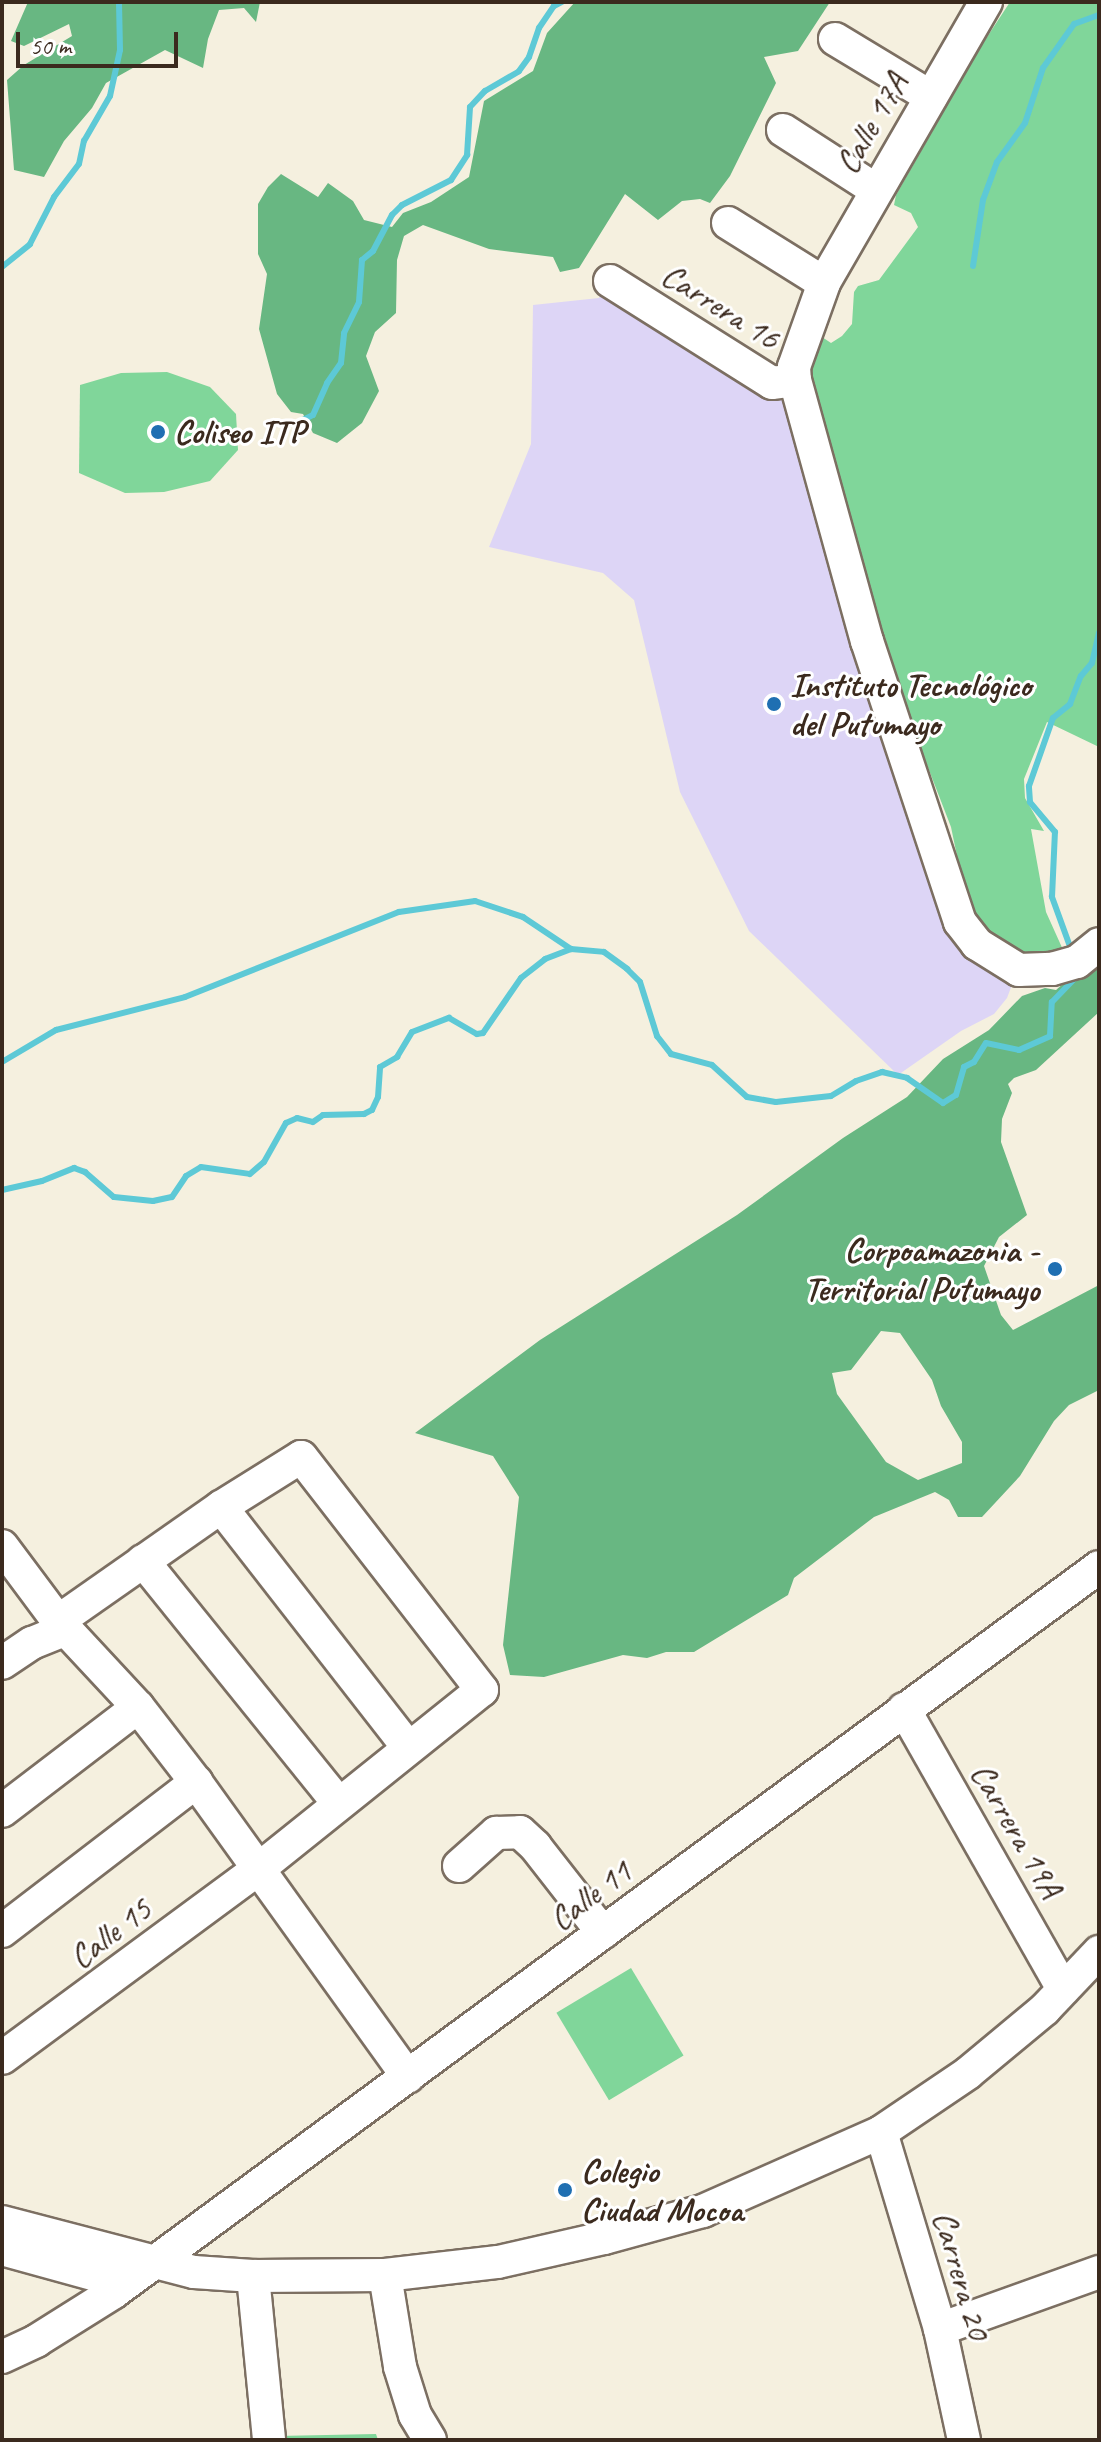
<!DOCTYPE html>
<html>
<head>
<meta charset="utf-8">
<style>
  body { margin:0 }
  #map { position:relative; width:1101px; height:2442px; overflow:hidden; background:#f5f0df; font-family:Caveat,sans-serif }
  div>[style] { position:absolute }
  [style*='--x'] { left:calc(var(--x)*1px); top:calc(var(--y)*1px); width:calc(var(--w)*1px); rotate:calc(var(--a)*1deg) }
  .built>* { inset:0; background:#ddd5f6 }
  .green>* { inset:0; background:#80d69a; transform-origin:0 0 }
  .forest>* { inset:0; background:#68b782 }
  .stream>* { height:6px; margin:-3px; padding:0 3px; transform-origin:3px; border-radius:3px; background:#5dc9d6 }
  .roads { filter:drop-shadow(2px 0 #7c6f62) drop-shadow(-2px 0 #7c6f62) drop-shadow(0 2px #7c6f62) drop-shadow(0 -2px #7c6f62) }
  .minor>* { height:32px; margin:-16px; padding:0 16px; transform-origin:16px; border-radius:16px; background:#fff }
  .dots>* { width:22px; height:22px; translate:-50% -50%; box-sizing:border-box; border:4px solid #fff; border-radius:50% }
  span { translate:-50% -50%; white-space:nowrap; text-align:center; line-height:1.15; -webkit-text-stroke:6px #fff; paint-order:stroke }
  .street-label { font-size:34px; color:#3b2a1e }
  .poi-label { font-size:34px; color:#3b2a1e; font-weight:700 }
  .left { translate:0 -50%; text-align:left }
  .right { translate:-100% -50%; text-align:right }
  .frame { position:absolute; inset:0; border:4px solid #3b2a1e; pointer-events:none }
  .scale { position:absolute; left:16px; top:32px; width:162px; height:36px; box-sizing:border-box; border:4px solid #3b2a1e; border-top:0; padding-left:10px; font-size:24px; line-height:28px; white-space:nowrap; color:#3b2a1e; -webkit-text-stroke:6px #fff; paint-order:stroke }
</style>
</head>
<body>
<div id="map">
  <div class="built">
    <div style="clip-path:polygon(610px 281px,783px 383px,960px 922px,1013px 982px,1007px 998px,994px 1014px,961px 1031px,898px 1075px,749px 931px,680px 792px,634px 600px,603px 573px,489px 547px,531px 444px,533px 305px,599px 298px)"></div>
  </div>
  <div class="green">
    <div style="clip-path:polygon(1010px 2px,1099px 2px,1099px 747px,1047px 722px,1024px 779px,1025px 798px,1044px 831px,1031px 829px,1046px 912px,1064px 952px,1060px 958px,1017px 954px,996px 942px,967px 904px,951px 827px,883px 651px,847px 520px,842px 488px,803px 367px,819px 335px,831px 343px,842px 336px,852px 324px,854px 292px,858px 286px,879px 280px,918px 227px,911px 213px,894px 205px,896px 195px,937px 123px,949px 95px)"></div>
    <div style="clip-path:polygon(167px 372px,210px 387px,236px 414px,238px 450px,210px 481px,164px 492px,125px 493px,79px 473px,80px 385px,121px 373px)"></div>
    <div style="left:631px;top:1968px;width:102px;height:87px;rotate:59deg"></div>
    <div style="clip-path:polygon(376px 2434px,378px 2440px,278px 2440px,277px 2436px)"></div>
  </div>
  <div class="forest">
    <div style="clip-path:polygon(28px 2px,260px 2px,256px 22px,244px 8px,219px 10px,208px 39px,203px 68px,165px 50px,106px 83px,92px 108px,64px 141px,44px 177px,14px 170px,7px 80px,24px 65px,72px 36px,69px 24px,24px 46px,11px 41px)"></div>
    <div style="clip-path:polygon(575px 2px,830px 2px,798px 51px,764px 57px,776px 83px,730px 176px,710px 203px,700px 199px,682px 201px,658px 220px,625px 194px,579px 268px,560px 272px,553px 257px,489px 249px,423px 225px,404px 236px,397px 260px,396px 313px,375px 332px,366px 356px,379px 391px,362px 423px,337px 443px,313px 433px,303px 414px,291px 412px,277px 394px,259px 329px,267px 274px,258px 254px,258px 204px,268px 187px,281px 174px,318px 197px,328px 183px,353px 201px,364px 220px,392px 227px,403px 213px,431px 202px,469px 177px,484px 101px,533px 71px,547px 33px)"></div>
    <div style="clip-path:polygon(evenodd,1099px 952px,1099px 1012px,1036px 1070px,1014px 1078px,1008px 1084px,1012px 1093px,1002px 1119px,1001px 1142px,1027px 1215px,999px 1237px,984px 1266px,1001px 1315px,1013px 1330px,1099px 1285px,1099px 1390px,1069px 1405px,1054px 1421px,1020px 1476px,982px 1517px,958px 1517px,949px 1500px,935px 1492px,874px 1517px,794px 1578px,788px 1595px,694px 1652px,666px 1652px,647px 1658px,623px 1655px,544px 1677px,510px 1675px,503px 1645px,519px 1497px,493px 1456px,415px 1433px,540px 1340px,737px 1215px,843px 1138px,907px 1097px,943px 1059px,989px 1030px,1022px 996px,1045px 988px,1056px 990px,1099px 952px,881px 1331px,900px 1333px,932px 1380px,941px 1406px,962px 1442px,962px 1463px,918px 1480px,886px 1462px,837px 1394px,832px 1373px,851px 1370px,881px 1331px)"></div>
  </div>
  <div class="stream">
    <div style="--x:973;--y:266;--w:67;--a:-81.4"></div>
    <div style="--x:983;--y:200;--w:40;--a:-69.8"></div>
    <div style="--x:997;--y:162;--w:48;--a:-54.3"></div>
    <div style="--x:1025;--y:123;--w:58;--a:-71.9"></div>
    <div style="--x:1043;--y:68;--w:54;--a:-54.8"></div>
    <div style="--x:1074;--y:24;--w:27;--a:-20"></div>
    <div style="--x:2;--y:267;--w:36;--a:-39"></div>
    <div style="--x:30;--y:244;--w:53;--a:-62.9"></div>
    <div style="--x:54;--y:197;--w:41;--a:-52.9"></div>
    <div style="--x:79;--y:164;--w:24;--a:-78"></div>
    <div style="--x:84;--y:141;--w:52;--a:-60"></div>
    <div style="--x:110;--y:96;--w:47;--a:-77.7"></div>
    <div style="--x:120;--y:50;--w:48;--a:-91.2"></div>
    <div style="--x:301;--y:421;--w:13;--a:-27"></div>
    <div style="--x:313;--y:415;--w:35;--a:-66"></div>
    <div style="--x:327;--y:383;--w:24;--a:-55"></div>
    <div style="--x:341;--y:363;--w:30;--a:-84"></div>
    <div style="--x:344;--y:333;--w:34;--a:-64"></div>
    <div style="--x:359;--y:302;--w:42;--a:-85.9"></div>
    <div style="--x:362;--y:260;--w:14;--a:-39"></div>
    <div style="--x:373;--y:251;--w:41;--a:-62.2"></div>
    <div style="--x:392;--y:215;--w:14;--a:-45"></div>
    <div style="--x:402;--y:205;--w:55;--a:-27"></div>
    <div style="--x:451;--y:180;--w:30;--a:-57"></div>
    <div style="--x:467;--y:155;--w:48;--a:-86.4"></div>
    <div style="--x:470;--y:107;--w:22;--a:-47"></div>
    <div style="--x:485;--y:91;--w:39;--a:-30"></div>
    <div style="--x:519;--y:71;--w:17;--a:-54"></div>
    <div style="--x:529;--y:57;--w:31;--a:-71"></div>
    <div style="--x:539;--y:28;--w:27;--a:-56"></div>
    <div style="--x:554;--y:6;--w:9;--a:-27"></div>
    <div style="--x:1072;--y:952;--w:59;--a:-110"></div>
    <div style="--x:1052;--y:897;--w:65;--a:-87.4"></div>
    <div style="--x:1055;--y:832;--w:39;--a:-130"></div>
    <div style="--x:1030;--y:802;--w:16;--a:-94"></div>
    <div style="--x:1029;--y:786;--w:72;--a:-70.6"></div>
    <div style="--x:1053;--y:718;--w:22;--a:-39"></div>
    <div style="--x:1070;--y:704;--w:30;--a:-69"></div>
    <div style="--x:1081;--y:676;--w:17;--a:-50"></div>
    <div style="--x:1092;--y:663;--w:31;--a:-77"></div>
    <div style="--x:2;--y:1062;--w:63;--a:-30.7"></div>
    <div style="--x:56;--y:1030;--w:133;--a:-14.3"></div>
    <div style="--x:185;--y:997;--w:230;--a:-21.7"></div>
    <div style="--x:399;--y:912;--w:77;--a:-8.2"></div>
    <div style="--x:475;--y:901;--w:51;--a:18.4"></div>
    <div style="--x:523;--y:917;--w:58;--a:33.7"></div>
    <div style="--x:2;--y:1190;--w:41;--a:-12.7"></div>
    <div style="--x:42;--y:1181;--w:35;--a:-22"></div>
    <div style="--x:74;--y:1168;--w:12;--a:20"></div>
    <div style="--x:85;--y:1172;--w:38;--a:41"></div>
    <div style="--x:114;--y:1197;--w:39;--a:6"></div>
    <div style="--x:153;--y:1201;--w:19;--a:-12"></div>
    <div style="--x:172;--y:1197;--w:25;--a:-56"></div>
    <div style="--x:186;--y:1176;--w:17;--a:-31"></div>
    <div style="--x:201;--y:1167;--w:49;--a:8.1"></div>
    <div style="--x:250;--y:1174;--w:18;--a:-41"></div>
    <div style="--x:264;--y:1162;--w:45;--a:-60.6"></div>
    <div style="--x:286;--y:1123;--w:12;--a:-24"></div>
    <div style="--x:297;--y:1118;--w:16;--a:14"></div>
    <div style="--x:313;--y:1122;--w:12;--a:-35"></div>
    <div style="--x:323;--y:1115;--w:41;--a:-1.4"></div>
    <div style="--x:364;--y:1114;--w:9;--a:-27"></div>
    <div style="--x:372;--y:1110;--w:14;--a:-65"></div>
    <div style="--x:378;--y:1097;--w:30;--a:-86"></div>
    <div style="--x:380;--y:1067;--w:20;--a:-30"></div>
    <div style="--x:397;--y:1057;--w:29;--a:-59"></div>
    <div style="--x:412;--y:1032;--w:40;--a:-21"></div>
    <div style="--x:449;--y:1018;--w:32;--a:30"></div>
    <div style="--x:477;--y:1034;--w:6;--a:-9"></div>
    <div style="--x:483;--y:1033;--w:67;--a:-55.4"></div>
    <div style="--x:521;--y:978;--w:31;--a:-38"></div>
    <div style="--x:545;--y:959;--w:28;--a:-21"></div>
    <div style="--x:571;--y:949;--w:33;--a:5"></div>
    <div style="--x:604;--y:952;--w:29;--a:36"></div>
    <div style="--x:627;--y:969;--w:18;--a:45"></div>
    <div style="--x:640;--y:982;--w:57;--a:72.5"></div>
    <div style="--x:657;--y:1036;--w:23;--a:52"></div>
    <div style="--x:671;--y:1054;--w:42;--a:15"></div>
    <div style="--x:712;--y:1065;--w:47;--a:42.4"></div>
    <div style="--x:747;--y:1097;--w:29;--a:10"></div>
    <div style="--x:776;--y:1102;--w:55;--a:-6.2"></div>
    <div style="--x:831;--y:1096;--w:29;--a:-31"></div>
    <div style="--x:856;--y:1081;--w:28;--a:-19"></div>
    <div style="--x:882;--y:1072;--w:26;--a:13"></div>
    <div style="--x:907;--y:1078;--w:44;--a:34.8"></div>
    <div style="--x:943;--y:1103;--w:15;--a:-32"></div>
    <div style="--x:956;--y:1095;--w:29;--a:-74"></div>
    <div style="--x:964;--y:1067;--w:11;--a:-27"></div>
    <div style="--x:974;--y:1062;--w:22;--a:-58"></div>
    <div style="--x:986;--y:1043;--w:34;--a:12"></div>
    <div style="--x:1019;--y:1050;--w:34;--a:-24"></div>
    <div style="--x:1050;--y:1036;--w:34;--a:-87"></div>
    <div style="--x:1052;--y:1002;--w:40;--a:-46"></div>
  </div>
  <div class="roads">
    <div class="minor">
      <div style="--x:986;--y:2;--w:324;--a:120"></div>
      <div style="--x:824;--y:283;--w:89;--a:109.7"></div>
      <div style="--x:794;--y:367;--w:13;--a:86"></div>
      <div style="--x:795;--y:380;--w:271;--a:74.6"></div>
      <div style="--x:867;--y:641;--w:296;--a:71.7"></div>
      <div style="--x:960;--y:922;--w:28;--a:52"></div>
      <div style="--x:977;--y:944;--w:49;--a:31.8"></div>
      <div style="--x:1019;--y:970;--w:33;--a:-2"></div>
      <div style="--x:1052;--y:969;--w:26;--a:-16"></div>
      <div style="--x:1077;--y:962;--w:28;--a:-39"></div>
      <div style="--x:835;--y:39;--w:112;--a:31.1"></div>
      <div style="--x:783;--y:130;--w:111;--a:32.8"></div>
      <div style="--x:728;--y:223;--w:113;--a:32"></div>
      <div style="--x:610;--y:281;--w:191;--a:32.2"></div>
      <div style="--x:772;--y:383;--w:23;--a:-7"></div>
      <div style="--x:221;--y:1507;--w:303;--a:52.1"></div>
      <div style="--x:2;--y:1546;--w:94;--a:53.3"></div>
      <div style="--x:58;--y:1621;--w:117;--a:47.1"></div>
      <div style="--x:138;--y:1707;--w:95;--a:52.3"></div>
      <div style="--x:196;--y:1782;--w:363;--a:54.3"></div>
      <div style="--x:143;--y:1561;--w:311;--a:51.1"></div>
      <div style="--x:2;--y:1663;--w:36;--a:-34"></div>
      <div style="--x:32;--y:1643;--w:37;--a:-22"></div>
      <div style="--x:904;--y:1709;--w:322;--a:60.4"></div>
      <div style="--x:2;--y:1811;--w:171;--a:-37.4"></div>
      <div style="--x:459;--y:1866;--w:50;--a:-41.7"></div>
      <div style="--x:496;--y:1833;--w:24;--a:-2"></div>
      <div style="--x:520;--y:1832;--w:21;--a:43"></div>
      <div style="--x:535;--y:1846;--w:110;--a:52"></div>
      <div style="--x:2;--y:1931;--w:245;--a:-37.5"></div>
      <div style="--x:2;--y:2058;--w:322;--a:-36.4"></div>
      <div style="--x:261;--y:1867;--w:283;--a:-38.7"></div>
      <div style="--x:482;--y:1690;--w:295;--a:-127.8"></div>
      <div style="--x:301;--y:1457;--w:94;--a:148"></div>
      <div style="--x:221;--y:1507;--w:199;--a:145"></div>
      <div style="--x:881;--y:2132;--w:206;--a:73.3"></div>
      <div style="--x:940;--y:2329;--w:114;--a:77.8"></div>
      <div style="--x:2;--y:2222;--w:198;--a:14.6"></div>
      <div style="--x:194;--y:2272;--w:59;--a:3.9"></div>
      <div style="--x:253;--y:2276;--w:132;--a:-0.4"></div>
      <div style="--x:385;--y:2275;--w:114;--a:-6.6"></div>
      <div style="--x:498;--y:2262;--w:109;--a:-12.8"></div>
      <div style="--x:604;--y:2238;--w:103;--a:-15.3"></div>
      <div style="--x:703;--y:2211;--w:195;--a:-23.9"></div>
      <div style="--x:881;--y:2132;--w:105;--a:-34.1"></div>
      <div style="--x:968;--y:2073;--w:100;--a:-39.7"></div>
      <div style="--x:1045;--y:2009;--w:79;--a:-46.5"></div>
      <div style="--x:2;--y:2249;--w:128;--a:15.5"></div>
      <div style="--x:385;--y:2275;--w:93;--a:80.7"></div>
      <div style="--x:400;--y:2367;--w:50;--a:72.6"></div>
      <div style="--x:415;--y:2415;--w:29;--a:59"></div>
      <div style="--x:253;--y:2276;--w:165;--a:84.4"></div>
      <div style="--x:940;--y:2329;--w:169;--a:-19.7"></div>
      <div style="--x:2;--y:2357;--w:38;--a:-25"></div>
      <div style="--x:36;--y:2341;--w:92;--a:-32.1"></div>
      <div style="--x:114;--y:2292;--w:1223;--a:-36.35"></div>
    </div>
  </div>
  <div class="dots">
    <div style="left:158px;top:432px;background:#1f6fb2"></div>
    <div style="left:774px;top:704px;background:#1f6fb2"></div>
    <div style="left:1055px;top:1269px;background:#1f6fb2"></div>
    <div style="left:565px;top:2190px;background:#1f6fb2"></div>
  </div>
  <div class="street-label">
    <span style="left:871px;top:123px;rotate:-60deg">Calle 17A</span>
    <span style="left:721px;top:306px;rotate:32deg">Carrera 16</span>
    <span style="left:1017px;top:1830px;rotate:60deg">Carrera 19A</span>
    <span style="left:590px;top:1895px;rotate:-37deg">Calle 11</span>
    <span style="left:110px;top:1933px;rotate:-37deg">Calle 15</span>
    <span style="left:962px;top:2275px;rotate:74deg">Carrera 20</span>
  </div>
  <div class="poi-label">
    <span class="left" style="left:174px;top:432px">Coliseo ITP</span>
    <span class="left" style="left:790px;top:704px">Instituto Tecnológico<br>del Putumayo</span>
    <span class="right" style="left:1039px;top:1269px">Corpoamazonia -<br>Territorial Putumayo</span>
    <span class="left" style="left:581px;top:2190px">Colegio<br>Ciudad Mocoa</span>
  </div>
  <div class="frame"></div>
  <div class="scale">50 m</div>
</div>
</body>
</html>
